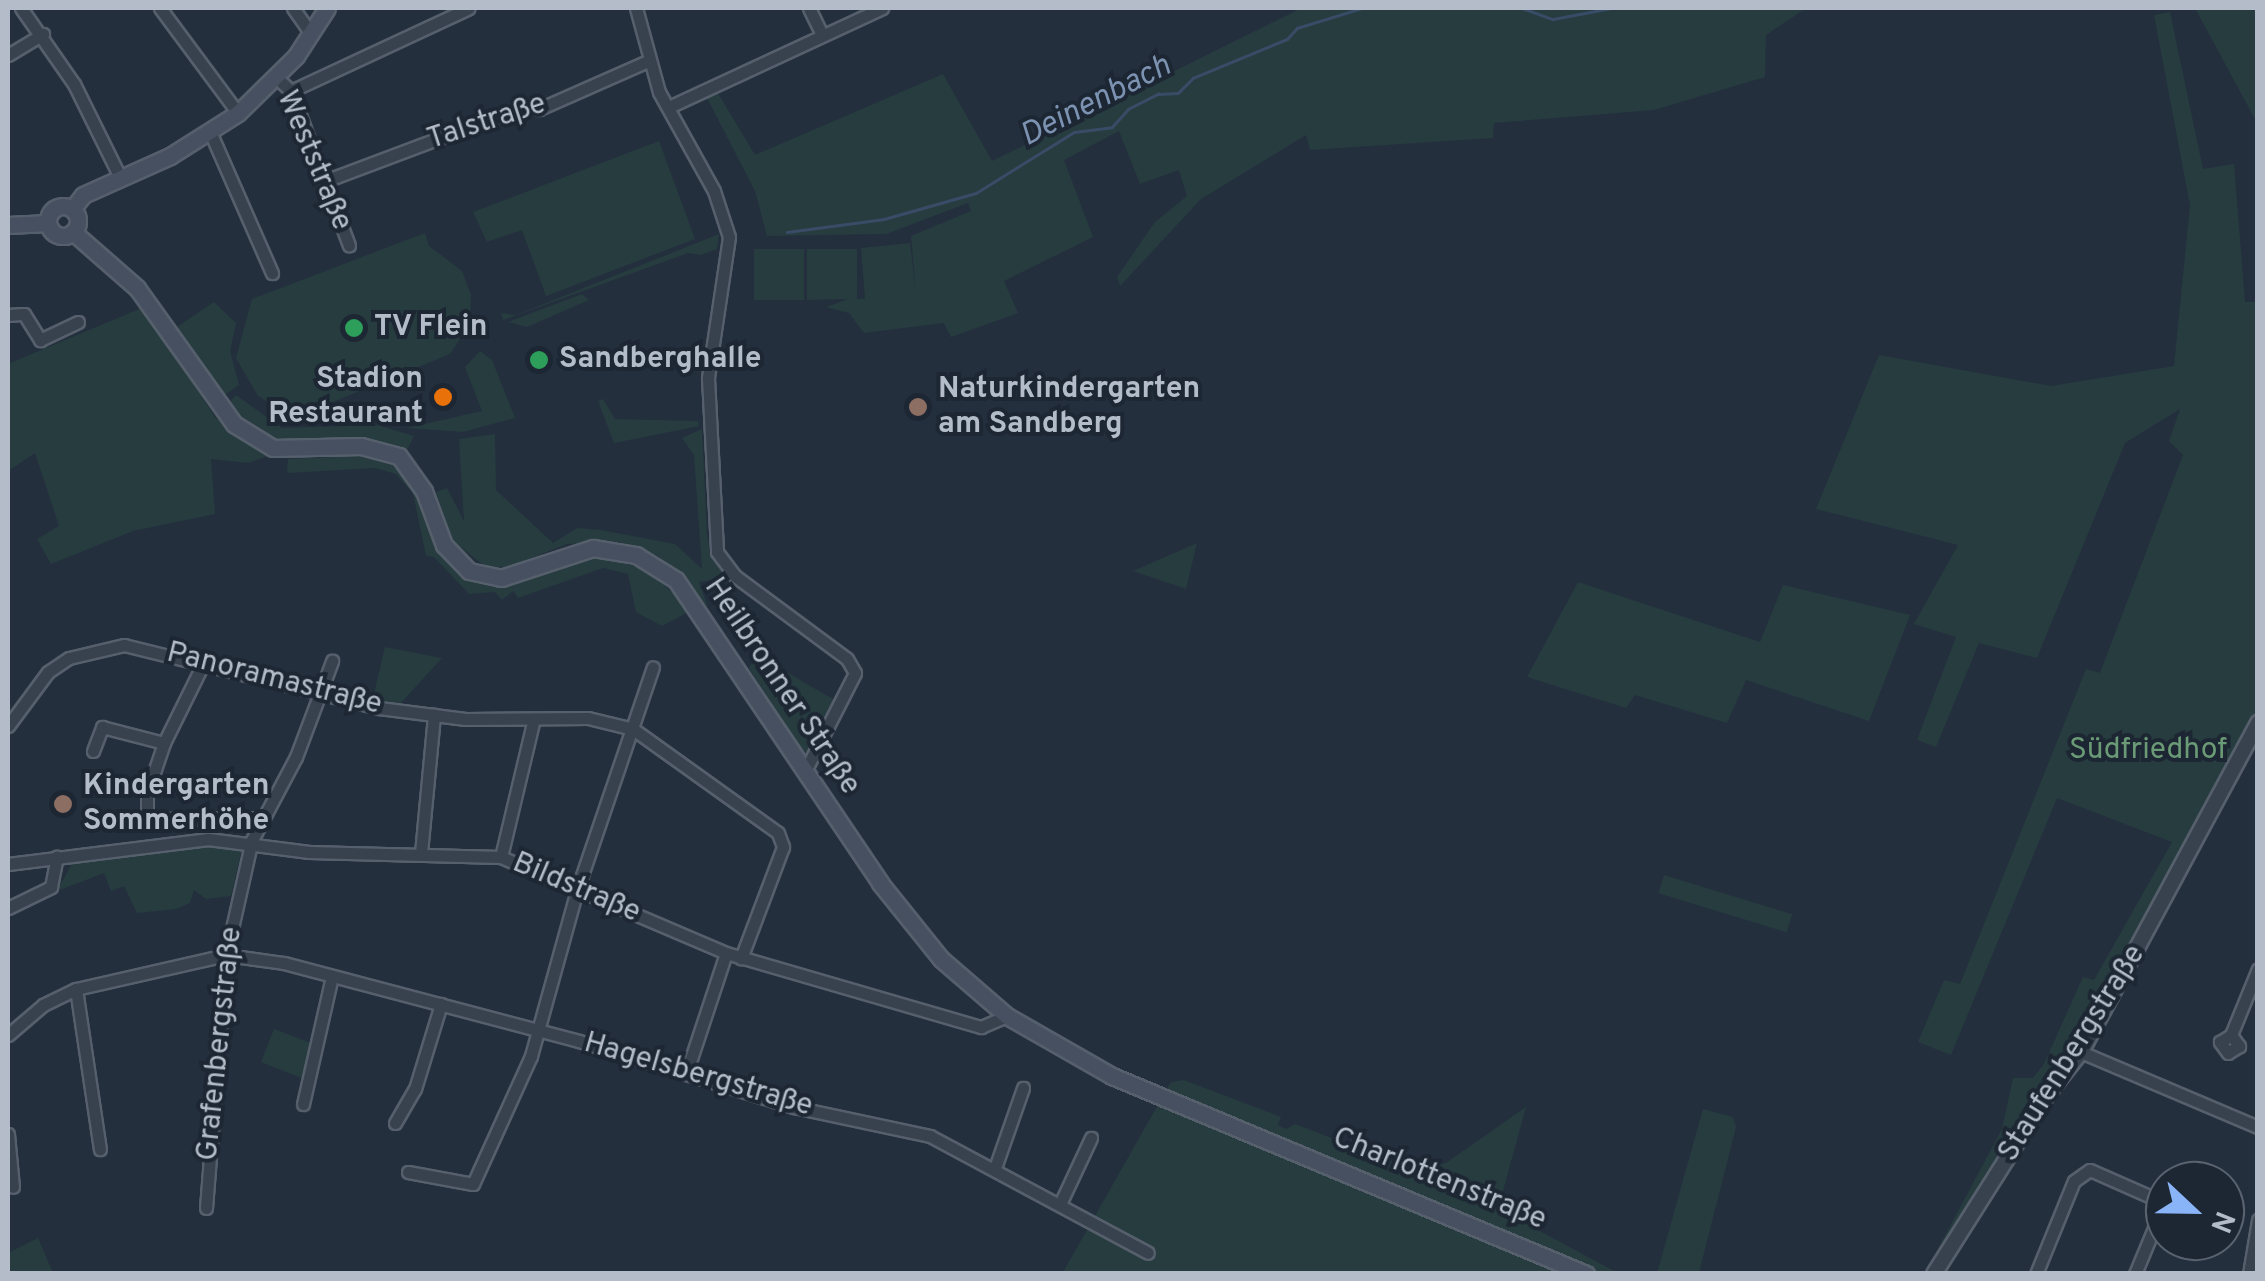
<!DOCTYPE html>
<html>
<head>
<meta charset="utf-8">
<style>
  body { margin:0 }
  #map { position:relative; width:2265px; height:1281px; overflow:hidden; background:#242f3e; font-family:Overpass,sans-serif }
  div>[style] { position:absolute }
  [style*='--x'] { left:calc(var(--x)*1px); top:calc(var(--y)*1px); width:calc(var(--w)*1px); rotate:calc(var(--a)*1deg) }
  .green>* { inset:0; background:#263c3f; transform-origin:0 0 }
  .stream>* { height:2.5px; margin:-1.25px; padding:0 1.25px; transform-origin:1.25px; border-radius:1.25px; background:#394c67 }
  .roads { filter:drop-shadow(2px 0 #565f6c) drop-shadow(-2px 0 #565f6c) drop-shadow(0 2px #565f6c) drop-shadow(0 -2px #565f6c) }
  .minor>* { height:11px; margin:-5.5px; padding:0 5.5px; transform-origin:5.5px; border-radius:5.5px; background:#38414e }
  .tertiary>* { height:14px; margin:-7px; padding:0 7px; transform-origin:7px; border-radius:7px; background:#38414e }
  .secondary>* { height:15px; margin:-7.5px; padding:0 7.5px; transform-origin:7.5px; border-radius:7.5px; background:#465061 }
  .secondary>.ring { margin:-7.5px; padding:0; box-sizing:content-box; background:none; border:15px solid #465061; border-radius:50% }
  .dots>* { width:28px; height:28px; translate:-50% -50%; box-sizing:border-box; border:5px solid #1d2633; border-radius:50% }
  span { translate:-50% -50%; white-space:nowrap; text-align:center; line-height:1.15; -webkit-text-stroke:8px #1d2633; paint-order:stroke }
  .street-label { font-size:30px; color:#b4bcc9 }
  .poi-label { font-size:30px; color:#b4bcc9; font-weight:700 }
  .left { translate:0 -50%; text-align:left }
  .right { translate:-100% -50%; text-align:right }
  .park-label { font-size:30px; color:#6b9a76 }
  .water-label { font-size:32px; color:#7c92b1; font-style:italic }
  .frame { position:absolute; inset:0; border:10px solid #b4bcc9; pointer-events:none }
  .north { position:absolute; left:2145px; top:1161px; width:100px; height:100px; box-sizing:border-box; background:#1d2633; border:2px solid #59626f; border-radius:50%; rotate:112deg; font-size:28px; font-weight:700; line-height:40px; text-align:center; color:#b4bcc9 }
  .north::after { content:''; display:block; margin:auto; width:35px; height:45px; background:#8ab4f8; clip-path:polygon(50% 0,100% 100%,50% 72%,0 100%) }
</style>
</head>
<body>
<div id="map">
  <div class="green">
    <div style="clip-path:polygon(1302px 8px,1806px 8px,1766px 35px,1765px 77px,1654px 110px,1494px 123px,1493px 138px,1310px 150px,1306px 135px,1201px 199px,1120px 286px,1117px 277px,1155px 222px,1187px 196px,1179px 170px,1140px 184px,1119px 131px,1064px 160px,1093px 237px,1004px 281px,1018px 313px,951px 337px,944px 323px,864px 333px,849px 313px,826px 307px,848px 299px,807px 300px,807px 249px,857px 249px,857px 299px,865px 299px,861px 248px,910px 243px,916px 294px,911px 236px,971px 211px,968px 203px,886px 234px,767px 236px,755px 191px,706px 96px,716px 90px,755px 155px,943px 74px,992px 161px)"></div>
    <div style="clip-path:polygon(2195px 8px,2257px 8px,2257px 123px)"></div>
    <div style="clip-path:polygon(2170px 12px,2203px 169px,2234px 164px,2245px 302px,2257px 302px,2257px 734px,2022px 1148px,1942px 1273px,1925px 1273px,2002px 1129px,2013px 1078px,2033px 1078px,2044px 1064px,2083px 977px,2094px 980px,2172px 842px,2057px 798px,1951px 1055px,1918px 1042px,1944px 980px,1960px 984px,2086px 669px,2100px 673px,2183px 455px,2169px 441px,2180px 409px,2125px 443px,2037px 658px,1979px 643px,1936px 747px,1917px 740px,1956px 637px,1914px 624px,1958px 545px,1816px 509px,1879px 355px,2051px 386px,2174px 366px,2190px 205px,2154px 15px)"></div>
    <div style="clip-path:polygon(659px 141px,695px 239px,546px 296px,522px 230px,487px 242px,473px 212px)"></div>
    <div style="clip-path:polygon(425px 233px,429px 246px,462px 271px,471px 295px,470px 324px,450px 354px,318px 408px,278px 408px,258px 396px,236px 358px,252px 299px)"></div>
    <div style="clip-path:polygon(719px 234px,717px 249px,701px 255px,688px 253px,503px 320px,501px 313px,516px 315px)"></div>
    <div style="left:804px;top:249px;width:51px;height:50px;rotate:90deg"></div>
    <div style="clip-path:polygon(582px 294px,589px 300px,527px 327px,508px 322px)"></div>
    <div style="clip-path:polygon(214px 302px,236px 323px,230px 351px,239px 385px,220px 398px,177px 327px)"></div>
    <div style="clip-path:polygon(144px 307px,215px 417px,268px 456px,248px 463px,211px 459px,215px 514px,133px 531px,51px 564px,37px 539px,59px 526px,35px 453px,8px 471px,8px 364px)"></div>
    <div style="clip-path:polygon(480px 351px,492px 360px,515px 418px,463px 432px,407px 428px,482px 411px,465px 367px)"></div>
    <div style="clip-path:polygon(236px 395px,282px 428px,377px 425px,414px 436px,406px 452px,361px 438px,284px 444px,226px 406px)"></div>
    <div style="clip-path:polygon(603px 399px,615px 419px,698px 421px,699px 426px,614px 443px,598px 401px)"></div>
    <div style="clip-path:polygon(702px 429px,707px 534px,711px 557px,728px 578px,699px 582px,708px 607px,658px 556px,618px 542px,567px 544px,508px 567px,487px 568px,453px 541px,436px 492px,447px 488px,464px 521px,459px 439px,495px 434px,496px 490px,553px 543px,577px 528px,601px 530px,675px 544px,702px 569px,694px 455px,682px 438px)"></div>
    <div style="clip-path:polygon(373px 455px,406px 472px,438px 550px,467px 579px,511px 586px,559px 565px,603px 557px,647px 570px,692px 610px,662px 626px,636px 612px,628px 574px,603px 568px,518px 598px,513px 591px,502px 600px,495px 592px,469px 594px,434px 557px,426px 556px,413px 493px,396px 474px,375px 468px,287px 473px,288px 459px)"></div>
    <div style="clip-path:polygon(1197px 543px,1186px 589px,1133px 571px)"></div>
    <div style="clip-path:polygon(1578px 582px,1760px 642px,1783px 585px,1910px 615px,1869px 721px,1746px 680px,1727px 723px,1635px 695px,1626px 708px,1527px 677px)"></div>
    <div style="clip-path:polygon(385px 647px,442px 658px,399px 705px,372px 702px)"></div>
    <div style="clip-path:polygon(757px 655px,840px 703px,811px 754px,802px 750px,749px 668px)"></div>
    <div style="clip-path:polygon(210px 843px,242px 849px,231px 896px,206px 899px,194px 890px,190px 903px,176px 909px,137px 913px,124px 886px,111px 891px,104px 873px,57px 891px,74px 860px)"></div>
    <div style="left:1664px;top:875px;width:134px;height:19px;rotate:17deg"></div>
    <div style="clip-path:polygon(274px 1029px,311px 1043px,304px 1079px,261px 1062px)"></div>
    <div style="clip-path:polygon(1184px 1080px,1281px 1117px,1278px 1125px,1286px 1129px,1295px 1124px,1417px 1171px,1446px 1163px,1526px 1107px,1498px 1209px,1618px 1273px,1062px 1274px,1171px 1082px)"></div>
    <div style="clip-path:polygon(1703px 1109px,1733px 1117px,1736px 1127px,1699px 1273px,1657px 1273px)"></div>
    <div style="clip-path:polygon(38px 1238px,53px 1273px,8px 1273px,8px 1253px)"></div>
  </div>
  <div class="stream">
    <div style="--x:1368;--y:8;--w:28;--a:0"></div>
    <div style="--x:1522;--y:8;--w:33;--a:20"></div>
    <div style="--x:1553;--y:19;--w:59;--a:-10.7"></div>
    <div style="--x:787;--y:232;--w:98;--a:-7.6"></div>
    <div style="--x:884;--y:219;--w:96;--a:-15.8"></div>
    <div style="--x:976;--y:193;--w:115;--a:-31.9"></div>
    <div style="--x:1074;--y:132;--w:38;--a:-7"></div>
    <div style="--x:1112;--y:127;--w:24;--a:-48"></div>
    <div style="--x:1128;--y:109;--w:34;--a:-27"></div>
    <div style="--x:1158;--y:94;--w:20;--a:-3"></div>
    <div style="--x:1178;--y:93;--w:21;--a:-45"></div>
    <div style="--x:1193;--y:78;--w:102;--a:-22.5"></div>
    <div style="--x:1287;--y:39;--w:15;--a:-48"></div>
    <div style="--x:1297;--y:28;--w:68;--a:-17.1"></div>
  </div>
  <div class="roads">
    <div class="minor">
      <div style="--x:21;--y:8;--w:93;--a:55.1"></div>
      <div style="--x:74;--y:84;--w:104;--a:63.7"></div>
      <div style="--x:160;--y:8;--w:131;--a:53.4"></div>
      <div style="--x:293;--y:8;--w:32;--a:55"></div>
      <div style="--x:636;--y:8;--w:87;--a:74.7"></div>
      <div style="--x:659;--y:92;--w:113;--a:60.9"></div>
      <div style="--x:714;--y:191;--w:48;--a:71.9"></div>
      <div style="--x:729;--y:237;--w:143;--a:98.5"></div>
      <div style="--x:708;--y:378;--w:174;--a:87"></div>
      <div style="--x:717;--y:552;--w:30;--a:53"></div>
      <div style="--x:735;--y:576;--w:139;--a:36.5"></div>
      <div style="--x:847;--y:659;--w:16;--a:60"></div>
      <div style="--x:855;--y:673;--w:110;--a:117"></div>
      <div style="--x:809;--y:8;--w:30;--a:64"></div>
      <div style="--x:8;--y:55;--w:41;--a:-31"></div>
      <div style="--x:277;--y:78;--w:19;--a:43"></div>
      <div style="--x:291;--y:91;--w:165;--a:69.4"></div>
      <div style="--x:291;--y:91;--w:196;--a:-25"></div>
      <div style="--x:671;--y:106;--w:233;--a:-24.9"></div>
      <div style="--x:211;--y:134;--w:152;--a:66.3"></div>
      <div style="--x:325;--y:181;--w:216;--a:-20.6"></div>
      <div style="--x:527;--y:105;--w:13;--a:18"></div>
      <div style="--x:539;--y:109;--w:119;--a:-23.8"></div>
      <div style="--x:8;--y:315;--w:16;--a:-4"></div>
      <div style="--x:24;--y:314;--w:31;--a:58"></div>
      <div style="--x:40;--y:340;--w:42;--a:-25.3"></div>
      <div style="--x:203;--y:664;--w:88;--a:116.3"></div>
      <div style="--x:164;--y:743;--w:53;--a:108.8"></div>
      <div style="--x:147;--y:793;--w:26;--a:90"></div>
      <div style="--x:147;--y:819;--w:114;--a:-0.5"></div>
      <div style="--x:8;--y:726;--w:67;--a:-53.5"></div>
      <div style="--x:48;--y:672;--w:25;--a:-34"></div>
      <div style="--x:69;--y:658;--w:57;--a:-13.3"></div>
      <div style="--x:124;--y:645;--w:263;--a:13.9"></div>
      <div style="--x:379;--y:708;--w:87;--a:7.3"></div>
      <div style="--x:465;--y:719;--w:123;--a:-0.5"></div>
      <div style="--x:588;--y:718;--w:46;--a:13.7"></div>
      <div style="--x:633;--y:729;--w:178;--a:35.6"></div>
      <div style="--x:778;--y:833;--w:15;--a:70"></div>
      <div style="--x:783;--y:847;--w:119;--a:110.7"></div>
      <div style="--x:93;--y:751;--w:26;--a:-69"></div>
      <div style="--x:102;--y:727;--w:64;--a:14.5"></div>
      <div style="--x:421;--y:853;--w:139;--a:-84.6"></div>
      <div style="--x:501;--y:857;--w:142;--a:-76.6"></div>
      <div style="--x:8;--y:864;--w:202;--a:-7.1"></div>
      <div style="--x:208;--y:839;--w:102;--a:7.3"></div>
      <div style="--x:309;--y:852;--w:192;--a:1.5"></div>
      <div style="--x:501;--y:857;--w:245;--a:23.1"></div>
      <div style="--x:726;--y:953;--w:266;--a:16.2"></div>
      <div style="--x:981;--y:1027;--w:28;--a:-23"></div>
      <div style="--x:8;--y:908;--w:48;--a:-26"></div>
      <div style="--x:51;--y:887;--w:31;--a:-79"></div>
      <div style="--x:76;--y:989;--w:162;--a:81.5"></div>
      <div style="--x:8;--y:1035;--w:46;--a:-40.6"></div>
      <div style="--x:43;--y:1005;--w:37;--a:-26"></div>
      <div style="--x:76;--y:989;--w:154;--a:-12.8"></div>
      <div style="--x:226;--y:955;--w:59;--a:7.9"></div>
      <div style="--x:284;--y:963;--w:305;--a:14.8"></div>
      <div style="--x:579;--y:1041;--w:225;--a:17.1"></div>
      <div style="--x:794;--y:1107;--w:139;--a:12"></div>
      <div style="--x:930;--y:1136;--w:247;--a:28.2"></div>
      <div style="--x:2231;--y:1035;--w:14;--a:54"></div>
      <div style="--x:2239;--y:1046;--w:13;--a:148"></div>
      <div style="--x:2228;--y:1053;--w:14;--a:-126"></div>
      <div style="--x:2220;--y:1042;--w:13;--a:-32"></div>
      <div style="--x:2231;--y:1035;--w:71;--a:-67.8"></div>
      <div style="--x:2081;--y:1052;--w:192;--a:23"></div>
      <div style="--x:686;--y:1074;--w:127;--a:-71.7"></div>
      <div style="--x:303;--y:1104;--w:131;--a:-77.2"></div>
      <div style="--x:395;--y:1123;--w:39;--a:-60"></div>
      <div style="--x:415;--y:1089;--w:89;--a:-73"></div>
      <div style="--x:8;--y:1134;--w:53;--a:84.6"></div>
      <div style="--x:995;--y:1168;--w:85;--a:-70.7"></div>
      <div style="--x:408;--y:1172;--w:66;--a:10.5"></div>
      <div style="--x:473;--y:1184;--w:141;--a:-65.6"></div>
      <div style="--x:531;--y:1056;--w:175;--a:-74.5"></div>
      <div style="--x:578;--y:887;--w:232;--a:-71.2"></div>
      <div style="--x:1061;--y:1202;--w:71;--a:-64.9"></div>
      <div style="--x:206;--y:1208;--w:254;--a:-85.5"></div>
      <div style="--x:226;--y:955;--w:118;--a:-77.3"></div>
      <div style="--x:252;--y:840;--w:94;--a:-62.1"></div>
      <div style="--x:296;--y:757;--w:103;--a:-69.4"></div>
      <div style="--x:2036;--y:1274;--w:100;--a:-67.8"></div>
      <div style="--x:2074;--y:1181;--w:19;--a:-35"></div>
      <div style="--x:2090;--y:1170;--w:74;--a:23.8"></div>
      <div style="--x:2158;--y:1200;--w:16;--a:86"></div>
      <div style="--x:2159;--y:1216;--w:63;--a:112.5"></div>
      <div style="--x:2249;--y:1274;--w:55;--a:-80.5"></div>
    </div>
    <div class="tertiary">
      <div style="--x:1934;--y:1274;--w:215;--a:-57.7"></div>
      <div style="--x:2049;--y:1092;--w:51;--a:-51.3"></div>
      <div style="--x:2081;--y:1052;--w:374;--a:-61.7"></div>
    </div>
    <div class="secondary">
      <div class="ring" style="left:48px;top:206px;width:15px;height:15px"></div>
      <div style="--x:73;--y:208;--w:16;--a:-52"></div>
      <div style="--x:83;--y:195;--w:95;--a:-24.1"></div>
      <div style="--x:170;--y:156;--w:80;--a:-32.3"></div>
      <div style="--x:238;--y:113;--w:81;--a:-44.5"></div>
      <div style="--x:296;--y:56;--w:57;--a:-57.1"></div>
      <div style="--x:8;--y:225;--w:40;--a:-2.9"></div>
      <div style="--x:73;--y:232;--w:85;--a:41.2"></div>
      <div style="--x:137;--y:288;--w:167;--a:54.5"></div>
      <div style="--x:234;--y:424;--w:46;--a:31.6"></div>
      <div style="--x:273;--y:448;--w:88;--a:-1.3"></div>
      <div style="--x:361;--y:446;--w:39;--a:15"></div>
      <div style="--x:399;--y:456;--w:43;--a:54.5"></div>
      <div style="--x:424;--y:491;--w:58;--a:69.7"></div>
      <div style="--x:444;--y:545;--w:36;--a:46"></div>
      <div style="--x:469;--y:571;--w:33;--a:12"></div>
      <div style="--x:501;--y:578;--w:97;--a:-18.1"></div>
      <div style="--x:593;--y:548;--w:44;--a:9.2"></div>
      <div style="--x:636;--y:555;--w:47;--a:32"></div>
      <div style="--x:676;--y:580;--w:365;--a:56"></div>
      <div style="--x:880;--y:883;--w:97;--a:51.2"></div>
      <div style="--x:941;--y:959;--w:87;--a:40.8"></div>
      <div style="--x:1007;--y:1016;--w:121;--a:29.7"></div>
      <div style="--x:1112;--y:1076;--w:514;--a:22.67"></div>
    </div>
  </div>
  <div class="dots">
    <div style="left:354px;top:328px;background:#2e9e5b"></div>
    <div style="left:539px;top:360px;background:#2e9e5b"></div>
    <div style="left:443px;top:397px;background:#e8710a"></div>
    <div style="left:918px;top:407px;background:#8d6e63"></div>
    <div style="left:63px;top:804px;background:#8d6e63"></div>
  </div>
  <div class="street-label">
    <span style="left:487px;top:123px;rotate:-18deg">Talstraße</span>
    <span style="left:313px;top:161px;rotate:67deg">Weststraße</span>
    <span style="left:274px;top:680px;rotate:14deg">Panoramastraße</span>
    <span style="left:781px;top:687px;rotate:56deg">Heilbronner Straße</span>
    <span style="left:576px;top:889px;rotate:23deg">Bildstraße</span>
    <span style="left:221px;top:1044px;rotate:-84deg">Grafenbergstraße</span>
    <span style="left:2073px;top:1054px;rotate:-58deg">Staufenbergstraße</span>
    <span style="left:698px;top:1076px;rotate:16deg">Hagelsbergstraße</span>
    <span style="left:1439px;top:1180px;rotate:22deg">Charlottenstraße</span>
  </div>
  <div class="poi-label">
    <span class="left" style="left:374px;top:328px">TV Flein</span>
    <span class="left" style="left:559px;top:360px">Sandberghalle</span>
    <span class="right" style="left:423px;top:397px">Stadion<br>Restaurant</span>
    <span class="left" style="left:938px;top:407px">Naturkindergarten<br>am Sandberg</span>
    <span class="left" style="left:83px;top:804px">Kindergarten<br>Sommerhöhe</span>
  </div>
  <div class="park-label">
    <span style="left:2148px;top:751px">Südfriedhof</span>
  </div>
  <div class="water-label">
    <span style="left:1096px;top:102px;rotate:-27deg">Deinenbach</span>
  </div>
  <div class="frame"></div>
  <div class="north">N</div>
</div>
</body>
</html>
